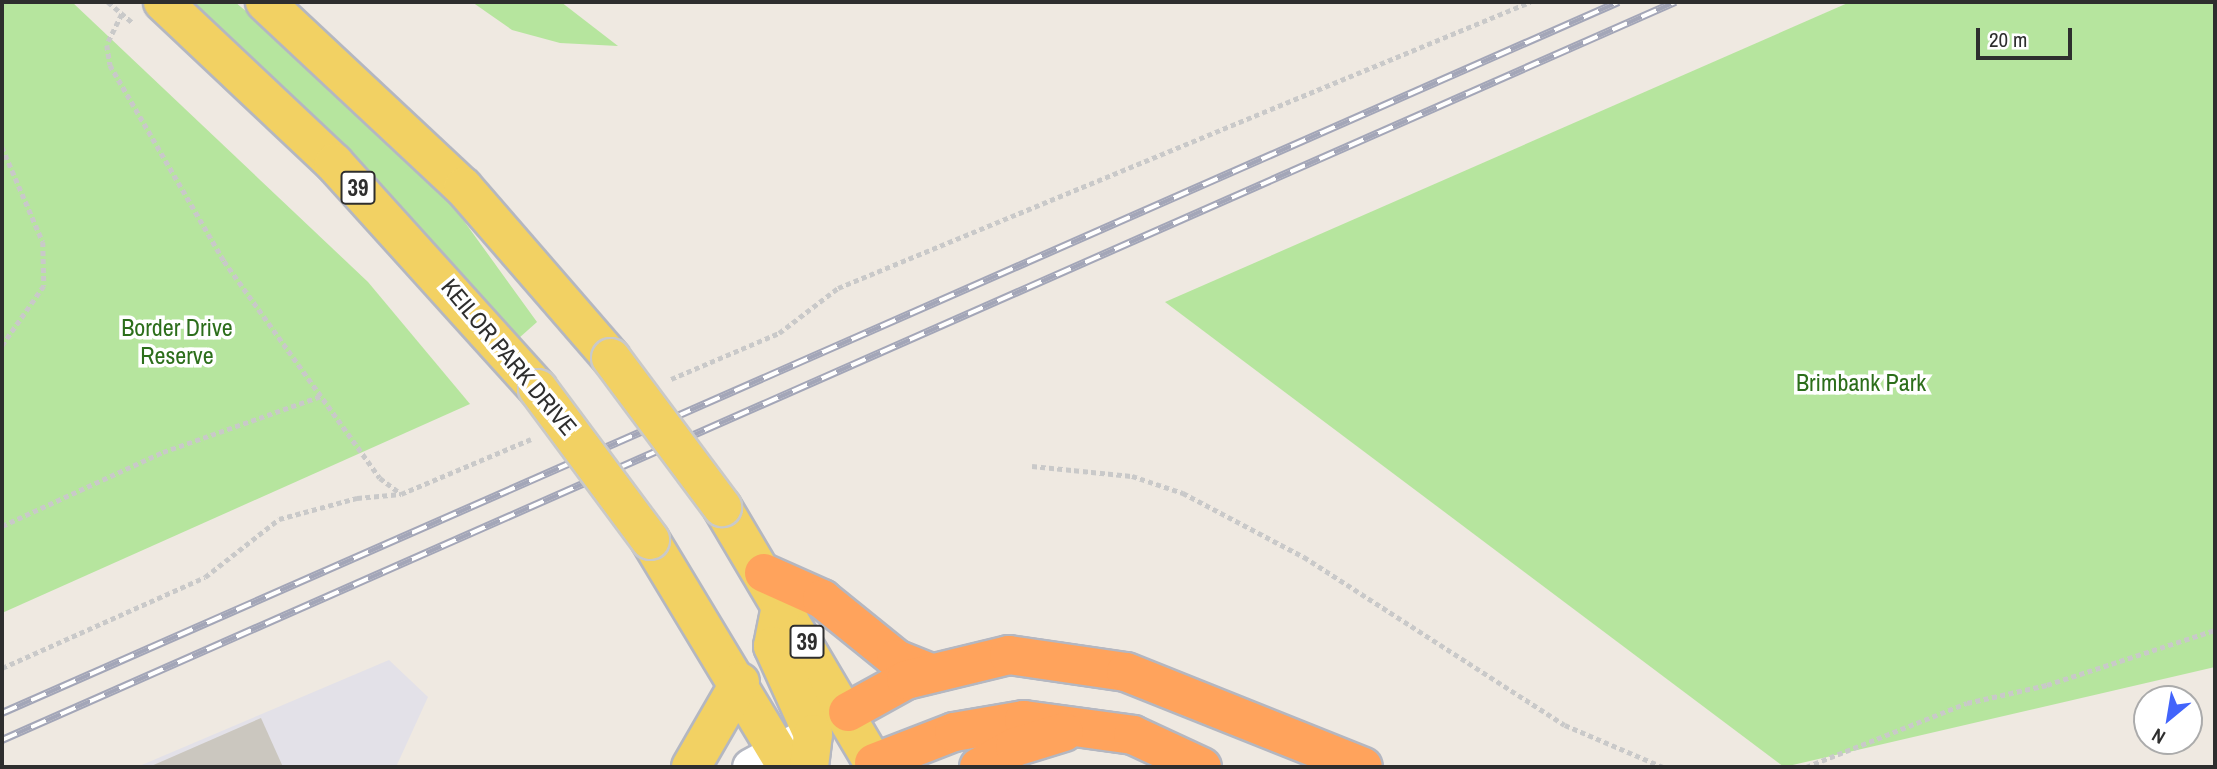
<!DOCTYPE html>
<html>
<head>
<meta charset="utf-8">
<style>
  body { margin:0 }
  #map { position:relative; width:2217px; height:769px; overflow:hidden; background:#efe9e1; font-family:"Archivo Narrow",sans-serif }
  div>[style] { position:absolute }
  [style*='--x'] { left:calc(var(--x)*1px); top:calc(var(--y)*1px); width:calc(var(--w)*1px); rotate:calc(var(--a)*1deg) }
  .industrial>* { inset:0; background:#e3e1e8 }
  .green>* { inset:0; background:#b6e59e }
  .building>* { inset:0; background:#cbc7bf }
  .path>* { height:4.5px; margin-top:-2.25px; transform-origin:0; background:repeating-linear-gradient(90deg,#c9c9c9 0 5px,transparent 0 8.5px) }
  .roads { filter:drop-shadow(2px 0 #b4b7c1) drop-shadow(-2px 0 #b4b7c1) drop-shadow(0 2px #b4b7c1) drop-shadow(0 -2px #b4b7c1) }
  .street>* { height:37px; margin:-18.5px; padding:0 18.5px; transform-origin:18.5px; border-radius:18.5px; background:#fff }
  .primary>* { height:38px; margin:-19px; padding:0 19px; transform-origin:19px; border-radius:19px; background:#f2d163 }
  .highway>* { height:38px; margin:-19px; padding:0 19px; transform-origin:19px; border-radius:19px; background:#ffa35c }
  .rail>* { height:8px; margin-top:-4px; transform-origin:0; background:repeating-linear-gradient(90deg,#fff 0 16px,#a3a6b8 0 32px); box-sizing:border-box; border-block:2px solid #a3a6b8 }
  .bridges { filter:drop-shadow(2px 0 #c9c9c9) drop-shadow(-2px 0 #c9c9c9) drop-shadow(0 2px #c9c9c9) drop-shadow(0 -2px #c9c9c9) }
  .primary-bridge>* { height:38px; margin:-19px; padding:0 19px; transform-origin:19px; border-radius:19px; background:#f2d163 }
  span { translate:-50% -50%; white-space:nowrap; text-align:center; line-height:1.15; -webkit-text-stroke:7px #fff; paint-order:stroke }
  .shield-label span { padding:2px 5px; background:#fff; border:2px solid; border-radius:5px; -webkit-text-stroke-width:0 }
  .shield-label { font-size:23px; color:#2e2e2e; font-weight:700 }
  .park-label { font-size:24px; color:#2c6e1b }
  .street-label { font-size:24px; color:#2e2e2e }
  .frame { position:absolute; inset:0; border:4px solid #2e2e2e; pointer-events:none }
  .north { position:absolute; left:2133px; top:685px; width:70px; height:70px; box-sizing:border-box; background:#fff; border:2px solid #ababab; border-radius:50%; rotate:210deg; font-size:19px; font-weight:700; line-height:28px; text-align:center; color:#2e2e2e }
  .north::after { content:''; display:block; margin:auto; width:24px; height:32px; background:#4264fb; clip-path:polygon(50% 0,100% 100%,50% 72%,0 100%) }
  .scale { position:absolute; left:1976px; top:28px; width:96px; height:32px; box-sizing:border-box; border:4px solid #2e2e2e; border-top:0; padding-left:9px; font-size:21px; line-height:24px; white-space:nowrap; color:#2e2e2e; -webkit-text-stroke:5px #fff; paint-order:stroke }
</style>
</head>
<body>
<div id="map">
  <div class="industrial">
    <div style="clip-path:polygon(389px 660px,428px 697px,396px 767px,137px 767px)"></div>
  </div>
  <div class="green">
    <div style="clip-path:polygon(2px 2px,72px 2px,368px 282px,470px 404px,2px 613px)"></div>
    <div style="clip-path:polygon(189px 2px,235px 2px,253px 17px,443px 192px,537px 322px,519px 338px,355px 159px)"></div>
    <div style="clip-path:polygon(472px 2px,561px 2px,618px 46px,560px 43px,512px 30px)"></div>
    <div style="clip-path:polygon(1850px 2px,2215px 2px,2215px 667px,1784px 767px,1165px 302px)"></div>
  </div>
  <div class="building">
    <div style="clip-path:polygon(261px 718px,283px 767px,149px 767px)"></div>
  </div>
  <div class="path">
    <div style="--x:108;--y:2;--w:33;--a:40"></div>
    <div style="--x:122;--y:14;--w:34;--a:116"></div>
    <div style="--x:107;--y:45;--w:20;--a:81"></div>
    <div style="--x:110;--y:65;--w:227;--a:59.8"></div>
    <div style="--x:224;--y:261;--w:267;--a:54.3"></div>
    <div style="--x:380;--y:478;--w:26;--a:37"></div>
    <div style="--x:401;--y:494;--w:141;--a:-22.9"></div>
    <div style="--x:2;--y:147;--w:103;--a:66.7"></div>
    <div style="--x:43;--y:242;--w:44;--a:88.7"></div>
    <div style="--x:44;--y:286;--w:73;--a:125"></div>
    <div style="--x:671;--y:379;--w:117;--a:-23.1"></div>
    <div style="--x:779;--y:333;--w:74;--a:-37.3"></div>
    <div style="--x:838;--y:288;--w:749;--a:-22.46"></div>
    <div style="--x:1032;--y:466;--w:100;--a:5.7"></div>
    <div style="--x:1132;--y:476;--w:54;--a:18.4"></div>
    <div style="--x:1183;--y:493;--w:137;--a:27.9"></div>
    <div style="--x:1304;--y:557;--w:310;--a:32.8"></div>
    <div style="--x:1565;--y:725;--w:107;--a:23.2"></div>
    <div style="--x:2;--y:526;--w:177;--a:-24.7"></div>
    <div style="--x:163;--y:452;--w:168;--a:-19.5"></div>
    <div style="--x:2;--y:668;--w:222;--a:-24.1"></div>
    <div style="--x:205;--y:577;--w:94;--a:-38.1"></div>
    <div style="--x:279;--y:519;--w:81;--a:-15.1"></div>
    <div style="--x:357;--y:498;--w:44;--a:-5.2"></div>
    <div style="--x:1806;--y:767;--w:173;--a:-21.7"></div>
    <div style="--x:1967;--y:703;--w:82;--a:-12.7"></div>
    <div style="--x:2047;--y:685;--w:177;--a:-18.1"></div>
  </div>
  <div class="roads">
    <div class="street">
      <div style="--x:751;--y:767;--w:61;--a:-28.2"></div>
    </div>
    <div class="primary">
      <div style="--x:163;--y:2;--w:235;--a:43.3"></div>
      <div style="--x:334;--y:163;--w:304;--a:47.9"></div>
      <div style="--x:265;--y:2;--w:271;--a:43.1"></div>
      <div style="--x:463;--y:187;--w:226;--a:49.1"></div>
      <div style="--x:722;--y:507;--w:302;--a:59.4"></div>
      <div style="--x:650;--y:540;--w:265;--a:58.9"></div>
      <div style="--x:782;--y:601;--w:46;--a:101.3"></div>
      <div style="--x:773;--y:646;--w:97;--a:65.6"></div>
      <div style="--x:813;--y:734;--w:33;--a:97"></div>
      <div style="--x:691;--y:767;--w:98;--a:-60"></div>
    </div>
    <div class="highway">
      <div style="--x:764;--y:573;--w:64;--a:24.1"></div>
      <div style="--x:822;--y:599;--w:95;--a:39"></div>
      <div style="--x:896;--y:659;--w:37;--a:22"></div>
      <div style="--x:848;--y:712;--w:66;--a:-28.9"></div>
      <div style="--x:906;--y:680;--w:106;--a:-13.6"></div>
      <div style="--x:1009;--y:655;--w:118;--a:8.3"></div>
      <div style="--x:1126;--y:672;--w:255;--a:21.8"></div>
      <div style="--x:874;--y:763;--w:86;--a:-21.2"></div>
      <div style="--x:954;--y:732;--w:71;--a:-9.7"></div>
      <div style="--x:1024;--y:720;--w:110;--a:7.8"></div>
      <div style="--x:1133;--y:735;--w:76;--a:24.9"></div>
      <div style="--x:979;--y:767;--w:41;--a:-29.1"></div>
      <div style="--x:1015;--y:747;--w:51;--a:-17"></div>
    </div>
  </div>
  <div class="rail">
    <div style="--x:2;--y:713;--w:1766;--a:-23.74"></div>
    <div style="--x:2;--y:740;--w:1829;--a:-23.8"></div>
  </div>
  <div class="bridges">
    <div class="primary-bridge">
      <div style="--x:611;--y:358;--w:186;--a:53.3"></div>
      <div style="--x:538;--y:389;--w:188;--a:53.4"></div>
    </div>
  </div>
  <div class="shield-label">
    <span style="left:358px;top:188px">39</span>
    <span style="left:807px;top:642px">39</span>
  </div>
  <div class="park-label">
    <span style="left:177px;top:342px">Border Drive<br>Reserve</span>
    <span style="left:1861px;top:383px">Brimbank Park</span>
  </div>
  <div class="street-label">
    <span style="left:509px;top:357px;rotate:50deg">KEILOR PARK DRIVE</span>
  </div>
  <div class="frame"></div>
  <div class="north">N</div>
  <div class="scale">20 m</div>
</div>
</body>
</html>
